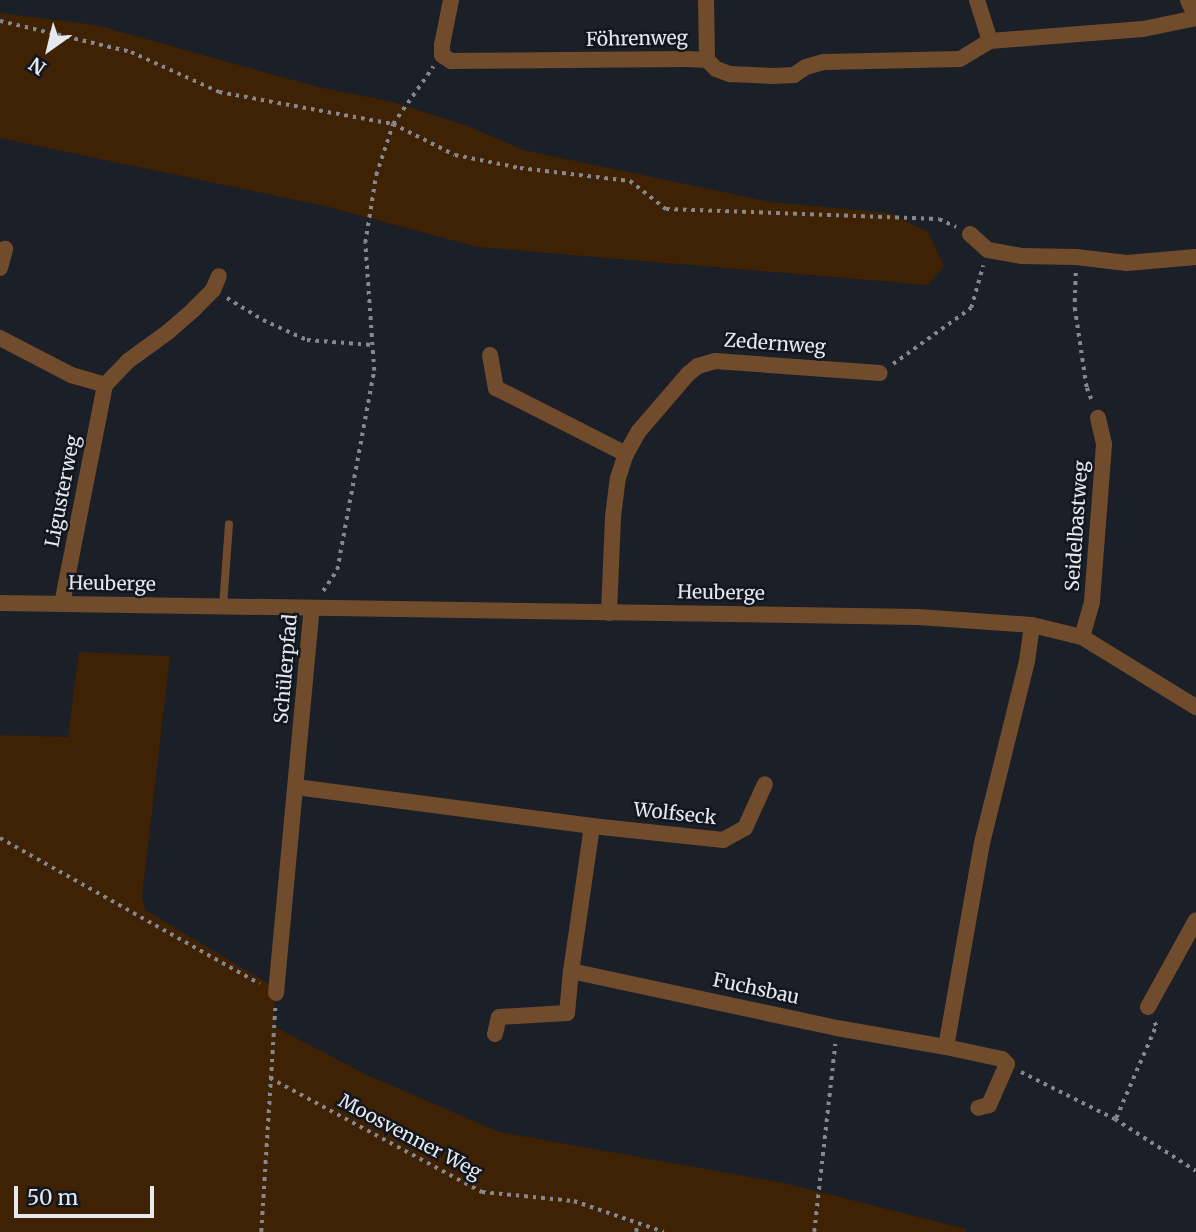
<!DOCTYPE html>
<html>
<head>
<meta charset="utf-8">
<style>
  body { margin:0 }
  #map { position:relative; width:1196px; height:1232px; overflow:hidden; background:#1b1f27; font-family:Merriweather,serif }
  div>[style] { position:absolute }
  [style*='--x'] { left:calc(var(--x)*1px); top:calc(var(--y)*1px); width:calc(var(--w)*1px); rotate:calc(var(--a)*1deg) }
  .green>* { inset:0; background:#3f2103 }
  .path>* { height:3.5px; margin-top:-1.75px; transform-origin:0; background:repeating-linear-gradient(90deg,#85888f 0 3.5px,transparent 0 8.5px) }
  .lane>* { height:8px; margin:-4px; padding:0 4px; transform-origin:4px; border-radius:4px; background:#704c2c }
  .street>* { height:16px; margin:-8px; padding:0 8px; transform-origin:8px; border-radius:8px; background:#704c2c }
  span { translate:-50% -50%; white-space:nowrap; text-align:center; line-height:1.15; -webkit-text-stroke:5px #12161e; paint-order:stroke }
  .street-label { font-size:19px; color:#e6e9ee }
  .north { position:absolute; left:14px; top:14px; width:70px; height:70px; -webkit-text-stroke:5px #12161e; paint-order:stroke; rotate:214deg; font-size:19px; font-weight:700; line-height:28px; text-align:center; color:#e6e9ee }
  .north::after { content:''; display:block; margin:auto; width:24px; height:32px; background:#e6e9ee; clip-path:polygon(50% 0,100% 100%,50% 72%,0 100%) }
  .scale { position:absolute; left:14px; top:1186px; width:140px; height:32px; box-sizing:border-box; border:4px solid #e6e9ee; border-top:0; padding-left:9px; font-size:21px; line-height:24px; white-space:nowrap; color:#e6e9ee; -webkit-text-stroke:5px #12161e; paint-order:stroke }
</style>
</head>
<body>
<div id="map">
  <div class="green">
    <div style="clip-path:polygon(0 13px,96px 25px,318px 87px,393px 102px,468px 126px,523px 150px,771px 202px,889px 213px,928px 232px,944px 266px,928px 285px,477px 247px,325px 206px,0 138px)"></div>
    <div style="clip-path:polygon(79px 652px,170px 656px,142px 897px,145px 910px,274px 987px,275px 1027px,367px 1075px,499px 1132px,784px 1183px,966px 1229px,966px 1232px,0 1232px,0 735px,68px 737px)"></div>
  </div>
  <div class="path">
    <div style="--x:0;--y:21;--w:135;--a:13.3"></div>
    <div style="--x:131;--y:52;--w:97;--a:24.4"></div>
    <div style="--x:219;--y:92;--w:177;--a:10.4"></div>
    <div style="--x:393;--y:124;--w:69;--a:26.6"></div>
    <div style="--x:455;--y:155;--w:66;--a:11.3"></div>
    <div style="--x:520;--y:168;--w:111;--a:6.7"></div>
    <div style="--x:630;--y:181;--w:46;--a:37.9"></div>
    <div style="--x:666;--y:209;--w:273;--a:2.1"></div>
    <div style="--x:939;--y:219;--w:19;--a:25"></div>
    <div style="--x:1076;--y:273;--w:35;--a:92"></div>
    <div style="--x:1075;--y:308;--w:81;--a:81.5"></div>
    <div style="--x:1087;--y:388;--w:16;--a:68"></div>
    <div style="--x:227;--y:298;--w:42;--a:31.4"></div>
    <div style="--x:263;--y:320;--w:48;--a:24.4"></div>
    <div style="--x:307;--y:340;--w:66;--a:4.3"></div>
    <div style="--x:893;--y:364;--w:96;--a:-35.7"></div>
    <div style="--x:971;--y:308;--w:44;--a:-74.1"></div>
    <div style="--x:323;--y:591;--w:25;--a:-56"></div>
    <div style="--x:337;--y:570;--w:202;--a:-79.5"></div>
    <div style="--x:374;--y:371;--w:128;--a:-94"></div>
    <div style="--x:365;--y:243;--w:69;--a:-80.8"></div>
    <div style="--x:376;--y:175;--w:54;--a:-71.6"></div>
    <div style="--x:393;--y:124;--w:70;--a:-54.9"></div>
    <div style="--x:0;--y:838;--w:298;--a:29.3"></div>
    <div style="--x:1021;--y:1072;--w:105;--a:26.6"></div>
    <div style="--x:1115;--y:1119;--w:96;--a:32.7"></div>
    <div style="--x:270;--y:1078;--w:241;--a:28.3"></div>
    <div style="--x:482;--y:1192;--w:92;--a:5.6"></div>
    <div style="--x:574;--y:1201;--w:95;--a:19"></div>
    <div style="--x:1116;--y:1118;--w:100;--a:-66.5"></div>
    <div style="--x:1156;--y:1026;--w:4;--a:-117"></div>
    <div style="--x:261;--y:1232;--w:225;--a:-86.4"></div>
    <div style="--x:636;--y:1232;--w:8;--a:-83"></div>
    <div style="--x:814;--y:1232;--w:189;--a:-83.6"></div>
  </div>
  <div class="lane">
    <div style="--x:223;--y:606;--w:82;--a:-85.8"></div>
  </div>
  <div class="street">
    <div style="--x:451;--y:0;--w:46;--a:101.3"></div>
    <div style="--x:442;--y:45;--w:10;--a:90"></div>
    <div style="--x:442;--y:55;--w:11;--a:34"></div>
    <div style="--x:451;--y:61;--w:236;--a:-0.5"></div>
    <div style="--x:687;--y:59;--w:20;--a:3"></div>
    <div style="--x:707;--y:60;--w:13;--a:45"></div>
    <div style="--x:716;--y:69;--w:15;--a:20"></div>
    <div style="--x:730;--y:74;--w:43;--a:2.7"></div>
    <div style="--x:773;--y:76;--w:21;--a:-3"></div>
    <div style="--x:794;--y:75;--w:14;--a:-34"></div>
    <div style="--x:806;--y:67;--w:19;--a:-16"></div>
    <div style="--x:824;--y:62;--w:136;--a:-1.3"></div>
    <div style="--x:960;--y:59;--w:35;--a:-31"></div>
    <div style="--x:990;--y:41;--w:153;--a:-4.5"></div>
    <div style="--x:1143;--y:29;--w:54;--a:-11.7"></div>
    <div style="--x:706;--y:0;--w:60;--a:89"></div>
    <div style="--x:977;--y:0;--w:43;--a:72.4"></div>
    <div style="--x:1188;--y:0;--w:19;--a:65"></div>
    <div style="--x:970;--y:234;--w:24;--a:42"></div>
    <div style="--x:988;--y:250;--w:35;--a:10"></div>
    <div style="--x:1022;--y:256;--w:54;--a:1.1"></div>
    <div style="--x:1076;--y:257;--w:51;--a:6.7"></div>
    <div style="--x:1127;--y:263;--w:69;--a:-5"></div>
    <div style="--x:0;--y:268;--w:20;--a:-75"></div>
    <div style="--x:0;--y:338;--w:80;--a:27.5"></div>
    <div style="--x:71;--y:375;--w:35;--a:16"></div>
    <div style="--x:490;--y:355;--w:34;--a:80"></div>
    <div style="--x:496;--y:388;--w:146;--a:26.9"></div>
    <div style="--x:0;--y:603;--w:918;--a:0.87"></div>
    <div style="--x:918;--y:617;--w:114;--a:4"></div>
    <div style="--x:1032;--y:625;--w:51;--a:13.5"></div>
    <div style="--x:1082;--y:637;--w:134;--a:31.6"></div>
    <div style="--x:62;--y:604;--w:223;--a:-78.9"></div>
    <div style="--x:105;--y:385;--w:33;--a:-46"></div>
    <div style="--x:128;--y:361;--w:49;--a:-35.9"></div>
    <div style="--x:168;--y:332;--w:35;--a:-41"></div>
    <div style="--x:194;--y:309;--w:27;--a:-45"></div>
    <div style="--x:213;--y:290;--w:15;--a:-67"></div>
    <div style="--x:609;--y:613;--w:96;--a:-87.6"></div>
    <div style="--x:613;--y:517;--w:39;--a:-83"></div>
    <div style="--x:618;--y:478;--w:25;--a:-72"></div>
    <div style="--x:626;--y:454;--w:26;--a:-61"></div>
    <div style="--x:639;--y:431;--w:75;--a:-49.3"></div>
    <div style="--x:688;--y:374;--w:13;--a:-39"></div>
    <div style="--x:698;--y:366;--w:18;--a:-16"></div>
    <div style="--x:715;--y:361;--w:165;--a:4.2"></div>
    <div style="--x:1082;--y:637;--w:37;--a:-74"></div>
    <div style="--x:1092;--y:601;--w:157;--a:-85.6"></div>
    <div style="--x:1104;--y:444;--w:27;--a:-103"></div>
    <div style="--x:296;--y:787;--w:299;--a:7.5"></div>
    <div style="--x:592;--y:826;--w:147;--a:98.2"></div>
    <div style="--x:571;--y:971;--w:272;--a:12.1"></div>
    <div style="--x:837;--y:1028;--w:111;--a:9.9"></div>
    <div style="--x:946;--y:1047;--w:207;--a:-80"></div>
    <div style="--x:982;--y:843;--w:187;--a:-76.1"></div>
    <div style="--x:1027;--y:661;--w:36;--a:-82"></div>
    <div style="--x:592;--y:826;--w:132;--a:6.1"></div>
    <div style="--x:723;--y:840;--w:25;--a:-29"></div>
    <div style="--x:745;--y:828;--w:48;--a:-65.6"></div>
    <div style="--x:276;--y:993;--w:387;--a:-84.7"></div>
    <div style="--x:1148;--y:1007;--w:99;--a:-61.1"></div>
    <div style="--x:495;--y:1034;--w:17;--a:-77"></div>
    <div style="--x:499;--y:1017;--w:68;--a:-3.4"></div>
    <div style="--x:567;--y:1013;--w:42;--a:-84.6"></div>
    <div style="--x:946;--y:1047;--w:57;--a:12.1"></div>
    <div style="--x:1002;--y:1059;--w:7;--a:45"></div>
    <div style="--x:1007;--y:1064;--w:45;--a:113.7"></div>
    <div style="--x:989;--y:1105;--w:11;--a:165"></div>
  </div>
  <div class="street-label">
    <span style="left:637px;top:39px;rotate:-1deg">Föhrenweg</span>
    <span style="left:775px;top:344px;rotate:4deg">Zedernweg</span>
    <span style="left:63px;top:491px;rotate:-79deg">Ligusterweg</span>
    <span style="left:1077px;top:526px;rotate:-86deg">Seidelbastweg</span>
    <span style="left:112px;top:584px;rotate:1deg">Heuberge</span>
    <span style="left:721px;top:593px;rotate:1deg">Heuberge</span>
    <span style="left:286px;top:669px;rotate:-85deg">Schülerpfad</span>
    <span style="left:675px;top:814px;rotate:6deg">Wolfseck</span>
    <span style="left:756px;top:989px;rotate:12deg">Fuchsbau</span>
    <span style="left:410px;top:1137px;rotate:28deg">Moosvenner Weg</span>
  </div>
  <div class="north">N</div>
  <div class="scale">50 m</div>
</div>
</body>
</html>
